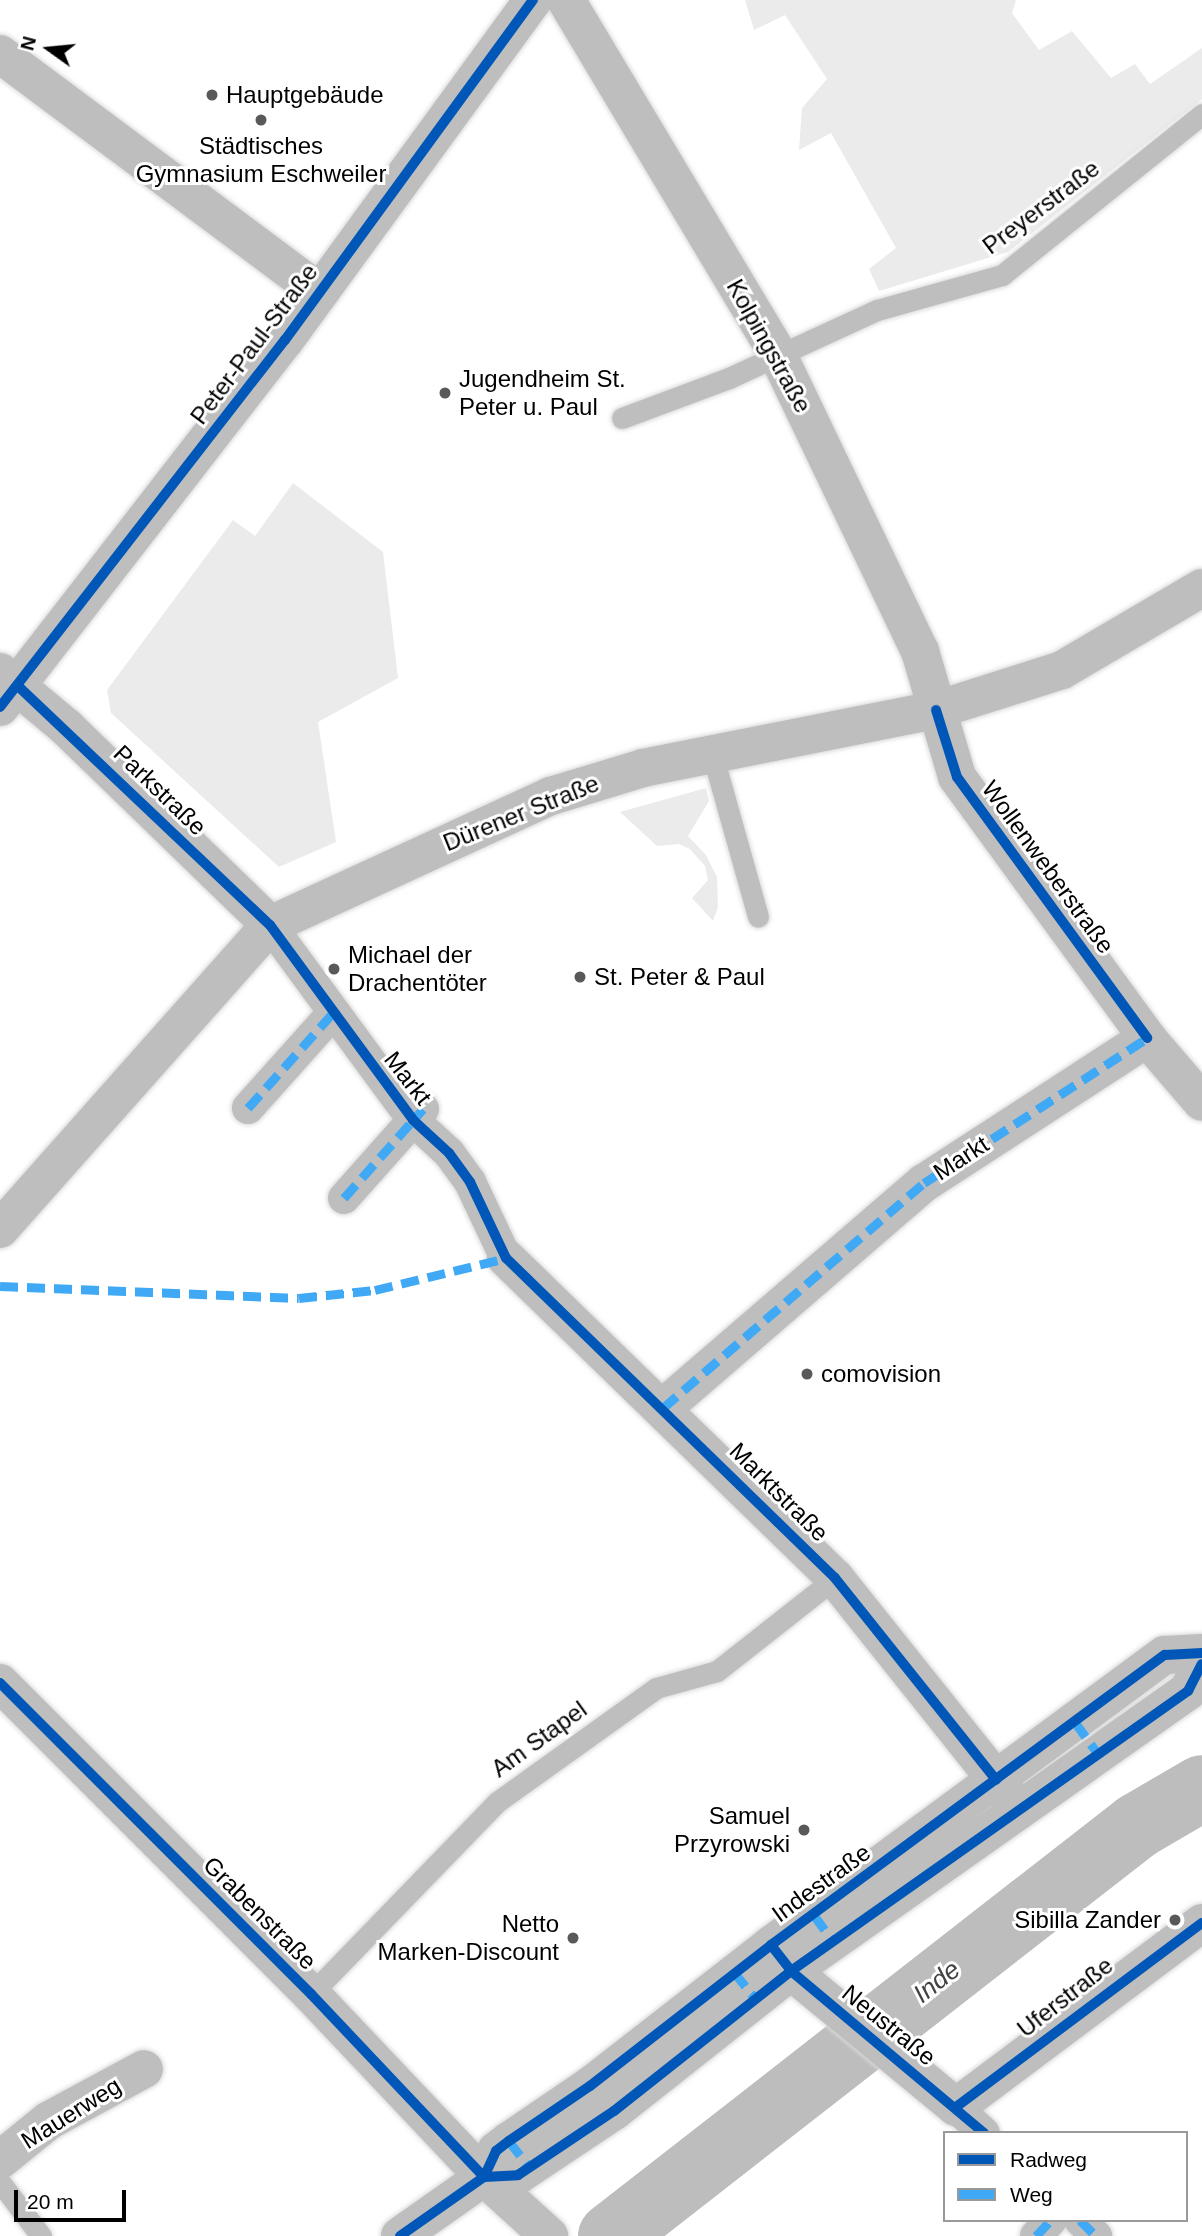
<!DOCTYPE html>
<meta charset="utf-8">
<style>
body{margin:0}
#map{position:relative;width:1202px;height:2236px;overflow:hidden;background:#fff;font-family:Helvetica,sans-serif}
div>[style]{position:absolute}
.green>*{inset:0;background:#ebebeb}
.river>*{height:66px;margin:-33px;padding:0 33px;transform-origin:33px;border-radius:33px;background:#bdbdbd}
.roads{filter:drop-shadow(0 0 2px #dbdbdb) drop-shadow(0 0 2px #dbdbdb)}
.service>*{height:21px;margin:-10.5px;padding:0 10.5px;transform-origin:10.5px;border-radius:10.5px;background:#bebebe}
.pedestrian>*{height:32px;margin:-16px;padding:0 16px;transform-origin:16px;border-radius:16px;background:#bebebe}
.minor>*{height:38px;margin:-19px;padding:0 19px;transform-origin:19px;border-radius:19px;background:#bebebe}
.primary>*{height:38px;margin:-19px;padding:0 19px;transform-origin:19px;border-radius:19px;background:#bebebe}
.quiet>*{height:9px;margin-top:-4.5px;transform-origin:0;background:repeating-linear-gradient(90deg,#3fa9f5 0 18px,transparent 0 27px)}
.cycleway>*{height:10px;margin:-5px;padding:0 5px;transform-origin:5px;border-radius:5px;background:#0057b8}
.dots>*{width:19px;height:19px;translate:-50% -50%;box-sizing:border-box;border:4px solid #fff;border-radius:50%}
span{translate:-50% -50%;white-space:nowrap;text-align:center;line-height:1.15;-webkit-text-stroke:6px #fff;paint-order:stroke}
.poi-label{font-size:24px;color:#000}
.left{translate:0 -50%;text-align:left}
.right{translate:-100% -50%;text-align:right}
.street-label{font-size:24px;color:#000}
.water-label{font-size:26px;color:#424242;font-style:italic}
.legend{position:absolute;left:943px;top:2131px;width:245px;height:91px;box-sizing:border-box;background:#fff;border:2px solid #999;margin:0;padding:9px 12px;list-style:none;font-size:21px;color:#000}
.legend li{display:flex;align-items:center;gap:14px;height:35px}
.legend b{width:35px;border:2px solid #999}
.north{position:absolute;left:14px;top:14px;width:70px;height:70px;-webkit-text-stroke:5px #fff;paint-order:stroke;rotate:285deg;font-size:19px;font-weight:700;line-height:28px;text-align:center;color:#000}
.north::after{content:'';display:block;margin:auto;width:24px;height:32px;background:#000;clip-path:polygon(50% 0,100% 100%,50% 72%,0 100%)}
.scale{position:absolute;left:14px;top:2190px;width:112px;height:32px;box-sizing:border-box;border:4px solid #000;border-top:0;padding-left:9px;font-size:21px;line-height:24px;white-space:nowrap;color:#000;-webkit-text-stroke:5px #fff;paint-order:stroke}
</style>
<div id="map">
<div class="green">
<i style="clip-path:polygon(745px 0,1016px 0,1012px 13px,1039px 50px,1072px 31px,1111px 78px,1135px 64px,1150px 84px,1202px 48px,1202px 99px,1008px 252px,879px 291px,869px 269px,896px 248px,831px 133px,799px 150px,802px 108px,827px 79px,785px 15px,754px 30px)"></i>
<i style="clip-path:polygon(293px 483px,383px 552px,398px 678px,318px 722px,336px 842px,279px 867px,111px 713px,107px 690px,233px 520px,255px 536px)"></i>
<i style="clip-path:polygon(706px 788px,709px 801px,688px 836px,706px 855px,717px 877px,718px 907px,713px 921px,692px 898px,708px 880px,705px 866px,690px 849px,679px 844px,657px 846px,620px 812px)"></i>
</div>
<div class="river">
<i style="left:611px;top:2236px;width:667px;rotate:-37.94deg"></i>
<i style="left:1137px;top:1826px;width:75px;rotate:-30.3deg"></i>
</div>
<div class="roads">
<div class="service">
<i style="left:622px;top:418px;width:114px;rotate:-20.5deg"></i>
<i style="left:729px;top:378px;width:163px;rotate:-24.7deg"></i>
<i style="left:877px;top:310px;width:130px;rotate:-15.6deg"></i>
<i style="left:1002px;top:275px;width:257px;rotate:-38.8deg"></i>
<i style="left:712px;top:753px;width:170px;rotate:74.3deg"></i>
<i style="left:311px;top:1994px;width:267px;rotate:-45.9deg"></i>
<i style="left:497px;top:1802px;width:196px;rotate:-35.6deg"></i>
<i style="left:656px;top:1688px;width:63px;rotate:-15.6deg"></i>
<i style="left:717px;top:1671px;width:150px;rotate:-38.2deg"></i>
<i style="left:0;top:2182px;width:68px;rotate:52.8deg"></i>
</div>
<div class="pedestrian">
<i style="left:270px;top:925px;width:242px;rotate:53.7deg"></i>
<i style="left:413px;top:1120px;width:49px;rotate:42.5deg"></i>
<i style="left:449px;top:1153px;width:36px;rotate:54deg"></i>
<i style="left:470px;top:1182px;width:84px;rotate:64.7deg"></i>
<i style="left:248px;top:1108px;width:127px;rotate:-48.2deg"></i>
<i style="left:344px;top:1198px;width:119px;rotate:-48.4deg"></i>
<i style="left:956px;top:2107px;width:38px;rotate:43deg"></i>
<i style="left:1080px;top:2220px;width:23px;rotate:45deg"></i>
<i style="left:1036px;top:2236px;width:22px;rotate:-47deg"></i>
</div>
<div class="minor">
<i style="left:566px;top:0;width:411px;rotate:59.1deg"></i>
<i style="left:777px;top:353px;width:331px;rotate:64.4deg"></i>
<i style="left:920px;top:651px;width:131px;rotate:73.6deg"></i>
<i style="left:957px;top:777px;width:323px;rotate:53.9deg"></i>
<i style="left:1147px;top:1038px;width:84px;rotate:49.3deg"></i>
<i style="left:0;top:54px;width:398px;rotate:36.7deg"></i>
<i style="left:0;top:672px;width:86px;rotate:39.8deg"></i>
<i style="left:66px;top:727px;width:284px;rotate:44.1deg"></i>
<i style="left:0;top:707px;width:465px;rotate:-52.2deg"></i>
<i style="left:285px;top:340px;width:421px;rotate:-53.9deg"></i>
<i style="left:0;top:1229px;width:407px;rotate:-48.4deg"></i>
<i style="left:270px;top:925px;width:309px;rotate:-24.7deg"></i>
<i style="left:551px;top:796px;width:96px;rotate:-16.9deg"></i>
<i style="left:643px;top:768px;width:299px;rotate:-11.2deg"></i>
<i style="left:936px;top:710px;width:132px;rotate:-17.6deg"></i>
<i style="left:1062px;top:670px;width:162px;rotate:-30.4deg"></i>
<i style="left:506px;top:1258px;width:459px;rotate:44.2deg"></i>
<i style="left:835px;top:1578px;width:292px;rotate:51.4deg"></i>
<i style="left:663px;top:1408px;width:345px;rotate:-40.8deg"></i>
<i style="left:924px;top:1183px;width:266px;rotate:-33deg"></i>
<i style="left:0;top:1683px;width:440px;rotate:45deg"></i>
<i style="left:311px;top:1994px;width:252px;rotate:46.6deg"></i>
<i style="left:484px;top:2177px;width:88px;rotate:42.2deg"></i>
<i style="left:771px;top:1945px;width:33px;rotate:52deg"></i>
<i style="left:791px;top:1971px;width:214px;rotate:39.5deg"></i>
<i style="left:956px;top:2107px;width:307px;rotate:-36.8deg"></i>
<i style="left:0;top:2160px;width:62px;rotate:-39.1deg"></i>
<i style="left:48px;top:2121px;width:109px;rotate:-28.4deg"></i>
</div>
<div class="primary">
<i style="left:484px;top:2177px;width:34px;rotate:-3deg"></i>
<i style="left:518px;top:2175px;width:115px;rotate:-33.7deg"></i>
<i style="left:614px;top:2111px;width:226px;rotate:-38.3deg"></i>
<i style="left:791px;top:1971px;width:486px;rotate:-35.2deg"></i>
<i style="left:1188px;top:1691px;width:30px;rotate:-63deg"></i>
<i style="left:400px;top:2236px;width:103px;rotate:-35.1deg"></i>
<i style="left:484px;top:2177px;width:29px;rotate:-65deg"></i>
<i style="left:496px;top:2151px;width:16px;rotate:-38deg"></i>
<i style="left:509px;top:2141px;width:98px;rotate:-34.2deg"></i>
<i style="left:590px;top:2086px;width:229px;rotate:-37.9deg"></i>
<i style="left:771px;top:1945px;width:489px;rotate:-36.4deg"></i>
<i style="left:1165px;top:1655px;width:37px;rotate:-3deg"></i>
</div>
</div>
<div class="quiet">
<i style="left:248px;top:1108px;width:127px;rotate:-48.2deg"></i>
<i style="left:344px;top:1198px;width:119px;rotate:-48.4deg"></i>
<i style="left:0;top:1286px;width:299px;rotate:2.3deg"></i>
<i style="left:299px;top:1298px;width:76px;rotate:-6deg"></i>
<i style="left:375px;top:1290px;width:135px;rotate:-13.7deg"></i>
<i style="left:663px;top:1408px;width:345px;rotate:-40.8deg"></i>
<i style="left:924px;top:1183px;width:266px;rotate:-33deg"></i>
<i style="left:1075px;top:1722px;width:39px;rotate:54deg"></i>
<i style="left:814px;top:1915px;width:32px;rotate:54deg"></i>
<i style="left:734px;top:1972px;width:35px;rotate:51deg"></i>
<i style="left:509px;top:2141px;width:34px;rotate:52deg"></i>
<i style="left:1080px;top:2220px;width:23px;rotate:45deg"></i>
<i style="left:1036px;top:2236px;width:22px;rotate:-47deg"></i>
</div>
<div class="cycleway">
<i style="left:19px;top:687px;width:346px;rotate:43.5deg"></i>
<i style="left:270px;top:925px;width:242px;rotate:53.7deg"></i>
<i style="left:413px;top:1120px;width:49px;rotate:42.5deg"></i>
<i style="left:449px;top:1153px;width:36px;rotate:54deg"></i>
<i style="left:470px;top:1182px;width:84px;rotate:64.7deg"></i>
<i style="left:506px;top:1258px;width:459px;rotate:44.2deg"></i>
<i style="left:835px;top:1578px;width:258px;rotate:51.4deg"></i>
<i style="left:0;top:707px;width:465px;rotate:-52.2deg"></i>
<i style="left:285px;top:340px;width:421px;rotate:-53.9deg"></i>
<i style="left:936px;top:710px;width:70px;rotate:72.6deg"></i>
<i style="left:957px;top:777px;width:323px;rotate:53.9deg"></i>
<i style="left:0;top:1683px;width:440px;rotate:45deg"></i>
<i style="left:311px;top:1994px;width:252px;rotate:46.6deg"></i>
<i style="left:771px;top:1945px;width:33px;rotate:52deg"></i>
<i style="left:791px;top:1971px;width:252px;rotate:40deg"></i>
<i style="left:956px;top:2107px;width:307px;rotate:-36.8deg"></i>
<i style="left:484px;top:2177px;width:34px;rotate:-3deg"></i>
<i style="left:518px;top:2175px;width:115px;rotate:-33.7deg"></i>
<i style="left:614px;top:2111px;width:226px;rotate:-38.3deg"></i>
<i style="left:791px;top:1971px;width:486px;rotate:-35.2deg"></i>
<i style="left:1188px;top:1691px;width:30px;rotate:-63deg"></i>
<i style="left:400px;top:2236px;width:103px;rotate:-35.1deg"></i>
<i style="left:484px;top:2177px;width:29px;rotate:-65deg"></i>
<i style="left:496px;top:2151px;width:16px;rotate:-38deg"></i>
<i style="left:509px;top:2141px;width:98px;rotate:-34.2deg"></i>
<i style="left:590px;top:2086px;width:229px;rotate:-37.9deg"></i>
<i style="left:771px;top:1945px;width:489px;rotate:-36.4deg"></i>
<i style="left:1165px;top:1655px;width:37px;rotate:-3deg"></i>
</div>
<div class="dots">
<i style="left:212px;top:95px;background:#595959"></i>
<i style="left:261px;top:120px;background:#595959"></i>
<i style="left:445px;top:393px;background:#595959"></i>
<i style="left:334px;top:969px;background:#595959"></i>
<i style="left:580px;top:977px;background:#595959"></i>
<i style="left:807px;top:1374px;background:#595959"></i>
<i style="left:804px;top:1830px;background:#595959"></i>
<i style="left:1175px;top:1920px;background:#595959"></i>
<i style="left:573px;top:1938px;background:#595959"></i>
</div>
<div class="poi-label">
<span class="left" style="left:226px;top:95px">Hauptgebäude</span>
<span style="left:261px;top:160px">Städtisches<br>Gymnasium Eschweiler</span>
<span class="left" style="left:459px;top:393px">Jugendheim St.<br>Peter u. Paul</span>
<span class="left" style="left:348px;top:969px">Michael der<br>Drachentöter</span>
<span class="left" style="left:594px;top:977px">St. Peter &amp; Paul</span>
<span class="left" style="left:821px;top:1374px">comovision</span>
<span class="right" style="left:790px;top:1830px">Samuel<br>Przyrowski</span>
<span class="right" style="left:1161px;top:1920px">Sibilla Zander</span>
<span class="right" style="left:559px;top:1938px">Netto<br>Marken-Discount</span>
</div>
<div class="street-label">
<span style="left:1041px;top:207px;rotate:-37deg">Preyerstraße</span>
<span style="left:254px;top:344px;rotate:-53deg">Peter-Paul-Straße</span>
<span style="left:769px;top:346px;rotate:61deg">Kolpingstraße</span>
<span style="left:160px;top:790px;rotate:44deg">Parkstraße</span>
<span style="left:521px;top:813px;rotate:-22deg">Dürener Straße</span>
<span style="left:1048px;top:867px;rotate:54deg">Wollenweberstraße</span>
<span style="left:408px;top:1078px;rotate:52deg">Markt</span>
<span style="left:961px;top:1158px;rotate:-33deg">Markt</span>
<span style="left:779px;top:1492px;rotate:45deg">Marktstraße</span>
<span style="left:539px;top:1739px;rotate:-36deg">Am Stapel</span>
<span style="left:821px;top:1883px;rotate:-36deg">Indestraße</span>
<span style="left:260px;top:1913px;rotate:45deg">Grabenstraße</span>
<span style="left:1065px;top:1997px;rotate:-38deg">Uferstraße</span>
<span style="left:889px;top:2025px;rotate:39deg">Neustraße</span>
<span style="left:71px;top:2113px;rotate:-32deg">Mauerweg</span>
</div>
<div class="water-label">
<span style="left:937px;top:1982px;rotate:-38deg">Inde</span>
</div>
<ul class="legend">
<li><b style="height:9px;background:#0057b8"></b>Radweg</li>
<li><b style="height:9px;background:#3fa9f5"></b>Weg</li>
</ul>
<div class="north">N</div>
<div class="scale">20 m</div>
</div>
